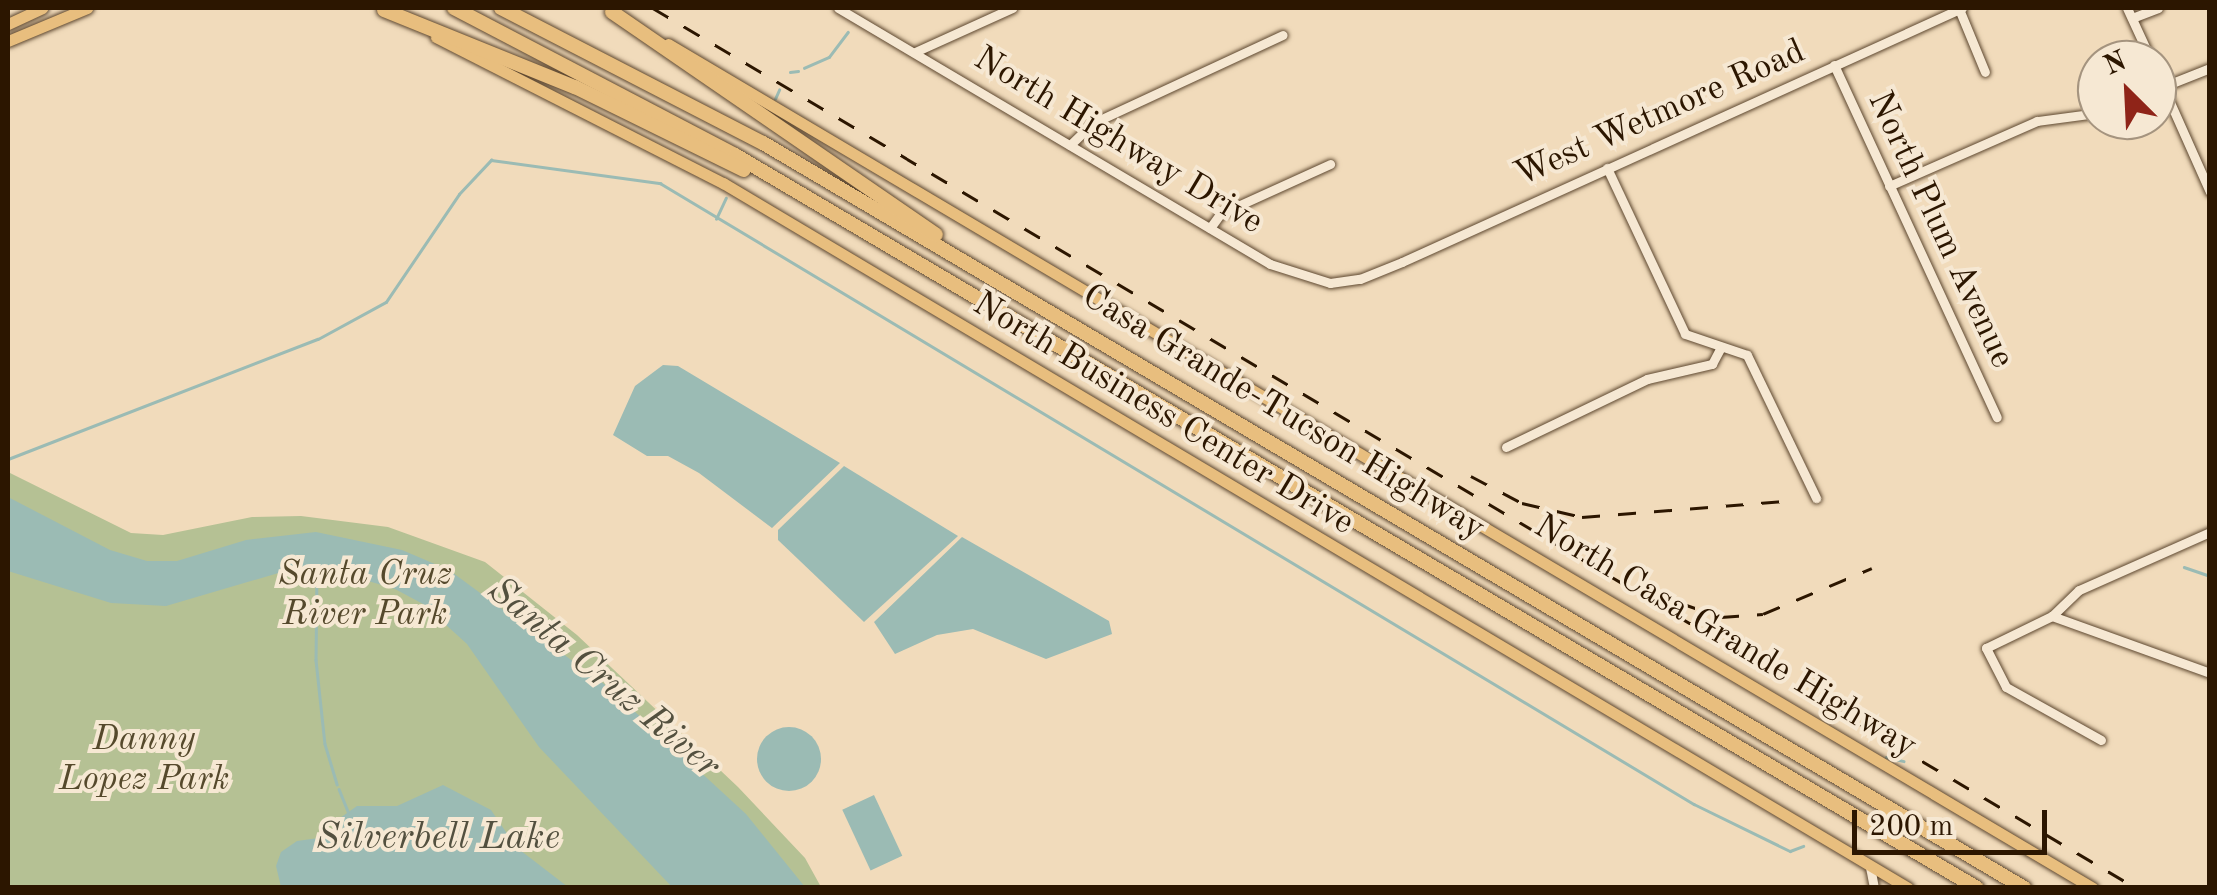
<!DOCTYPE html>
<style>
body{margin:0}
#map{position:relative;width:2217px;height:895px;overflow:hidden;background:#f1dbbb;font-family:"Old Standard TT",serif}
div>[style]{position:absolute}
.green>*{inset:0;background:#b5c194}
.water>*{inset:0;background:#9bbbb4;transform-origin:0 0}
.round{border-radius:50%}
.stream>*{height:2.5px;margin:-1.25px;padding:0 1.25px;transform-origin:1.25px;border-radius:1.25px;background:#9bbbb4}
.roads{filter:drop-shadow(0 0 2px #5d472f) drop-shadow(0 0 2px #5d472f)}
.minor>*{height:9px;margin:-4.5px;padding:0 4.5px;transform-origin:4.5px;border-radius:4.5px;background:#f6e8d3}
.major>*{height:11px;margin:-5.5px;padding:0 5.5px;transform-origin:5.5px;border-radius:5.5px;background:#e8be7e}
.highway>*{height:14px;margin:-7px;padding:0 7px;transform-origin:7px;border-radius:7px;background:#e8be7e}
.rail>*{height:2.5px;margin-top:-1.25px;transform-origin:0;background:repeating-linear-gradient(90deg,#2c1600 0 18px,transparent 0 36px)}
span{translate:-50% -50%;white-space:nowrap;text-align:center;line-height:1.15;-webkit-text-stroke:8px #f6e8d3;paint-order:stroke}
.street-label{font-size:35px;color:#2c1600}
.park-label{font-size:35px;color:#55492c;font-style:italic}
.water-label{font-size:38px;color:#53503f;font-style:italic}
.frame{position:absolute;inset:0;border:10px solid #2c1600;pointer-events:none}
.north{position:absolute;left:2077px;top:40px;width:100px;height:100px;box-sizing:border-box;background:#f6e8d3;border:2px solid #a5947f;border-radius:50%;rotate:336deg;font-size:28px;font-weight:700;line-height:40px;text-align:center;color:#2c1600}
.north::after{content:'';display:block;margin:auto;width:35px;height:45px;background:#8f2418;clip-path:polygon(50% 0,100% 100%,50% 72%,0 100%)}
.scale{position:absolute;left:1852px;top:810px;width:195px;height:45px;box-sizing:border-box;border:5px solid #2c1600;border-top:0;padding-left:12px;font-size:30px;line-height:35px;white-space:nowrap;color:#2c1600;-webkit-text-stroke:8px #f6e8d3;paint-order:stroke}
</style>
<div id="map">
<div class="green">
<i style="clip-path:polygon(8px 472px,131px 533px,163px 535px,252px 517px,301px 516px,388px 527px,485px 562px,577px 635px,738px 787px,805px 858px,821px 887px,8px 887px)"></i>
</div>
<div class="water">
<i style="clip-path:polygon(663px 365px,678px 366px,840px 463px,772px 528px,699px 473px,668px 456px,647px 456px,613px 435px,635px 386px)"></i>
<i style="clip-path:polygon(844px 466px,958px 536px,864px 622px,778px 540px,778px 530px)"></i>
<i style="clip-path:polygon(8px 497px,110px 550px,147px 561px,177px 561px,246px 540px,316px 532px,402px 550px,449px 570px,608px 687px,746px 814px,805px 887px,672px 887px,539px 747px,467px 644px,423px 604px,395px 589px,345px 574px,292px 569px,166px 606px,111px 603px,8px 571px)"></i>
<i style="clip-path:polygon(962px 537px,1109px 621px,1112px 634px,1046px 659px,973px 629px,937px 635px,895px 654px,874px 622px)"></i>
<i class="round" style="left:757px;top:727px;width:64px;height:64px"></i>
<i style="clip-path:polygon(443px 785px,491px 810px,516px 847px,568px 887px,281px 887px,276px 866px,281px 852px,297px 841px,333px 836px,340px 818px,357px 806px,397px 806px)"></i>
<i style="left:874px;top:795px;width:67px;height:35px;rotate:65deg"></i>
</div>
<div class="stream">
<i style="left:804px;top:68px;width:27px;rotate:-24deg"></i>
<i style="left:829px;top:57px;width:31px;rotate:-53deg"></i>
<i style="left:790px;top:72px;width:8px;rotate:-7deg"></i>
<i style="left:775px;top:99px;width:10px;rotate:-66deg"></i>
<i style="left:716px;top:219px;width:23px;rotate:-65deg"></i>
<i style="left:8px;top:459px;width:332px;rotate:-21.2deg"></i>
<i style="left:318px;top:339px;width:77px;rotate:-28.6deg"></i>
<i style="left:386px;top:302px;width:130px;rotate:-55.9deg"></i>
<i style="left:459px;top:194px;width:47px;rotate:-46.7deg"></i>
<i style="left:491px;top:160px;width:171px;rotate:7.8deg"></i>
<i style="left:660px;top:183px;width:1206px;rotate:30.99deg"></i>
<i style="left:1694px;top:804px;width:107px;rotate:26.1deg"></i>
<i style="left:1790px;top:851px;width:14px;rotate:-21deg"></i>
<i style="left:2184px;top:567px;width:28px;rotate:19deg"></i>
<i style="left:317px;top:568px;width:92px;rotate:90.6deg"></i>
<i style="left:316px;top:660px;width:84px;rotate:83.9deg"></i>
<i style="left:325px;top:744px;width:42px;rotate:73.3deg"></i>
<i style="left:1886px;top:757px;width:18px;rotate:13deg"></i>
<i style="left:339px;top:789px;width:24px;rotate:68deg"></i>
</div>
<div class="roads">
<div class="minor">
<i style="left:838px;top:8px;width:502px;rotate:30.65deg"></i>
<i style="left:1270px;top:264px;width:63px;rotate:17.6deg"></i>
<i style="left:1330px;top:283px;width:30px;rotate:-8deg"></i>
<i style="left:1360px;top:279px;width:45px;rotate:-22deg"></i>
<i style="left:1402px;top:262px;width:615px;rotate:-24.4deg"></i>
<i style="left:2127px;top:8px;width:57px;rotate:65.2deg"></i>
<i style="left:1959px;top:9px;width:68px;rotate:67.6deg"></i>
<i style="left:2132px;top:18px;width:28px;rotate:-21deg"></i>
<i style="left:915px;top:52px;width:107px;rotate:-24.4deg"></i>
<i style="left:1834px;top:65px;width:388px;rotate:65.2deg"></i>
<i style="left:2157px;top:73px;width:130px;rotate:66deg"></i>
<i style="left:2157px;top:89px;width:57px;rotate:-21.6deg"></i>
<i style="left:1070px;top:145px;width:32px;rotate:-44deg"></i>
<i style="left:1093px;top:123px;width:209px;rotate:-24.9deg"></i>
<i style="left:1607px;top:168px;width:183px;rotate:64.8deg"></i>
<i style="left:1685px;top:334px;width:65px;rotate:18.7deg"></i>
<i style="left:1747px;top:355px;width:159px;rotate:64.2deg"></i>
<i style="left:1889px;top:186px;width:162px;rotate:-23.7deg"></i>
<i style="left:2037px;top:121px;width:61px;rotate:-7.6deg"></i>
<i style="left:1210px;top:228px;width:17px;rotate:-54deg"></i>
<i style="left:1220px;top:214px;width:121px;rotate:-24.4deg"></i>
<i style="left:1506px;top:447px;width:157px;rotate:-25.7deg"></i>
<i style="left:1647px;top:379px;width:67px;rotate:-13deg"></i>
<i style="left:1712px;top:364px;width:19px;rotate:-62deg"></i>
<i style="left:2052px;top:616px;width:168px;rotate:19.8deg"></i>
<i style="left:2101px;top:740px;width:109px;rotate:-150.8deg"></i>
<i style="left:2006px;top:687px;width:44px;rotate:-117.1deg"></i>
<i style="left:1986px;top:648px;width:73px;rotate:-25.9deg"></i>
<i style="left:2052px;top:616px;width:37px;rotate:-44deg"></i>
<i style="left:2079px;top:590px;width:143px;rotate:-23.9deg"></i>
<i style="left:1870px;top:867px;width:21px;rotate:79deg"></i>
</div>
<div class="major">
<i style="left:8px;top:24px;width:38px;rotate:-25deg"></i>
<i style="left:436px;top:37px;width:322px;rotate:27deg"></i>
<i style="left:723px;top:183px;width:1379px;rotate:30.75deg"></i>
<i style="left:8px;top:41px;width:86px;rotate:-22.7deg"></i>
<i style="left:668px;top:44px;width:1656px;rotate:30.64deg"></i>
</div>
<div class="highway">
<i style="left:454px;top:8px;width:317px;rotate:27.6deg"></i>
<i style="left:735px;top:155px;width:1442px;rotate:30.55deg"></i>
<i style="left:501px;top:8px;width:295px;rotate:27.3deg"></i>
<i style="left:763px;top:143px;width:1465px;rotate:30.57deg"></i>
<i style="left:384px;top:10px;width:206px;rotate:22deg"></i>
<i style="left:575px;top:87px;width:188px;rotate:26.2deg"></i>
<i style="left:612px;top:12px;width:393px;rotate:34.5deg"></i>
</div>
</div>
<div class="rail">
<i style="left:653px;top:8px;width:1724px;rotate:30.68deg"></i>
<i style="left:1471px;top:476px;width:58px;rotate:27.9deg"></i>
<i style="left:1522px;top:503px;width:62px;rotate:13.1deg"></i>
<i style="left:1582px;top:517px;width:206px;rotate:-4.5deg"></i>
<i style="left:1678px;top:602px;width:46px;rotate:19.2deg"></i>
<i style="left:1721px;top:617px;width:42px;rotate:-4.1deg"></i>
<i style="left:1763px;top:614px;width:118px;rotate:-22.9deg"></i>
</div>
<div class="street-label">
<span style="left:1660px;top:114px;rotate:-24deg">West Wetmore Road</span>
<span style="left:1118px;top:141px;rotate:31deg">North Highway Drive</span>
<span style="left:1940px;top:230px;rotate:65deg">North Plum Avenue</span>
<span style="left:1283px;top:413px;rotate:31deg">Casa Grande-Tucson Highway</span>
<span style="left:1163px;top:414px;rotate:31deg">North Business Center Drive</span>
<span style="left:1725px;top:637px;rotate:31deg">North Casa Grande Highway</span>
</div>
<div class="park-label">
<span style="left:365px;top:595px">Santa Cruz<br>River Park</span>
<span style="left:144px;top:760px">Danny<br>Lopez Park</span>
</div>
<div class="water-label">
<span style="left:603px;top:679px;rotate:40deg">Santa Cruz River</span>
<span style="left:438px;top:839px">Silverbell Lake</span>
</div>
<div class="frame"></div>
<div class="north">N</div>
<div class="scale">200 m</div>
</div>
